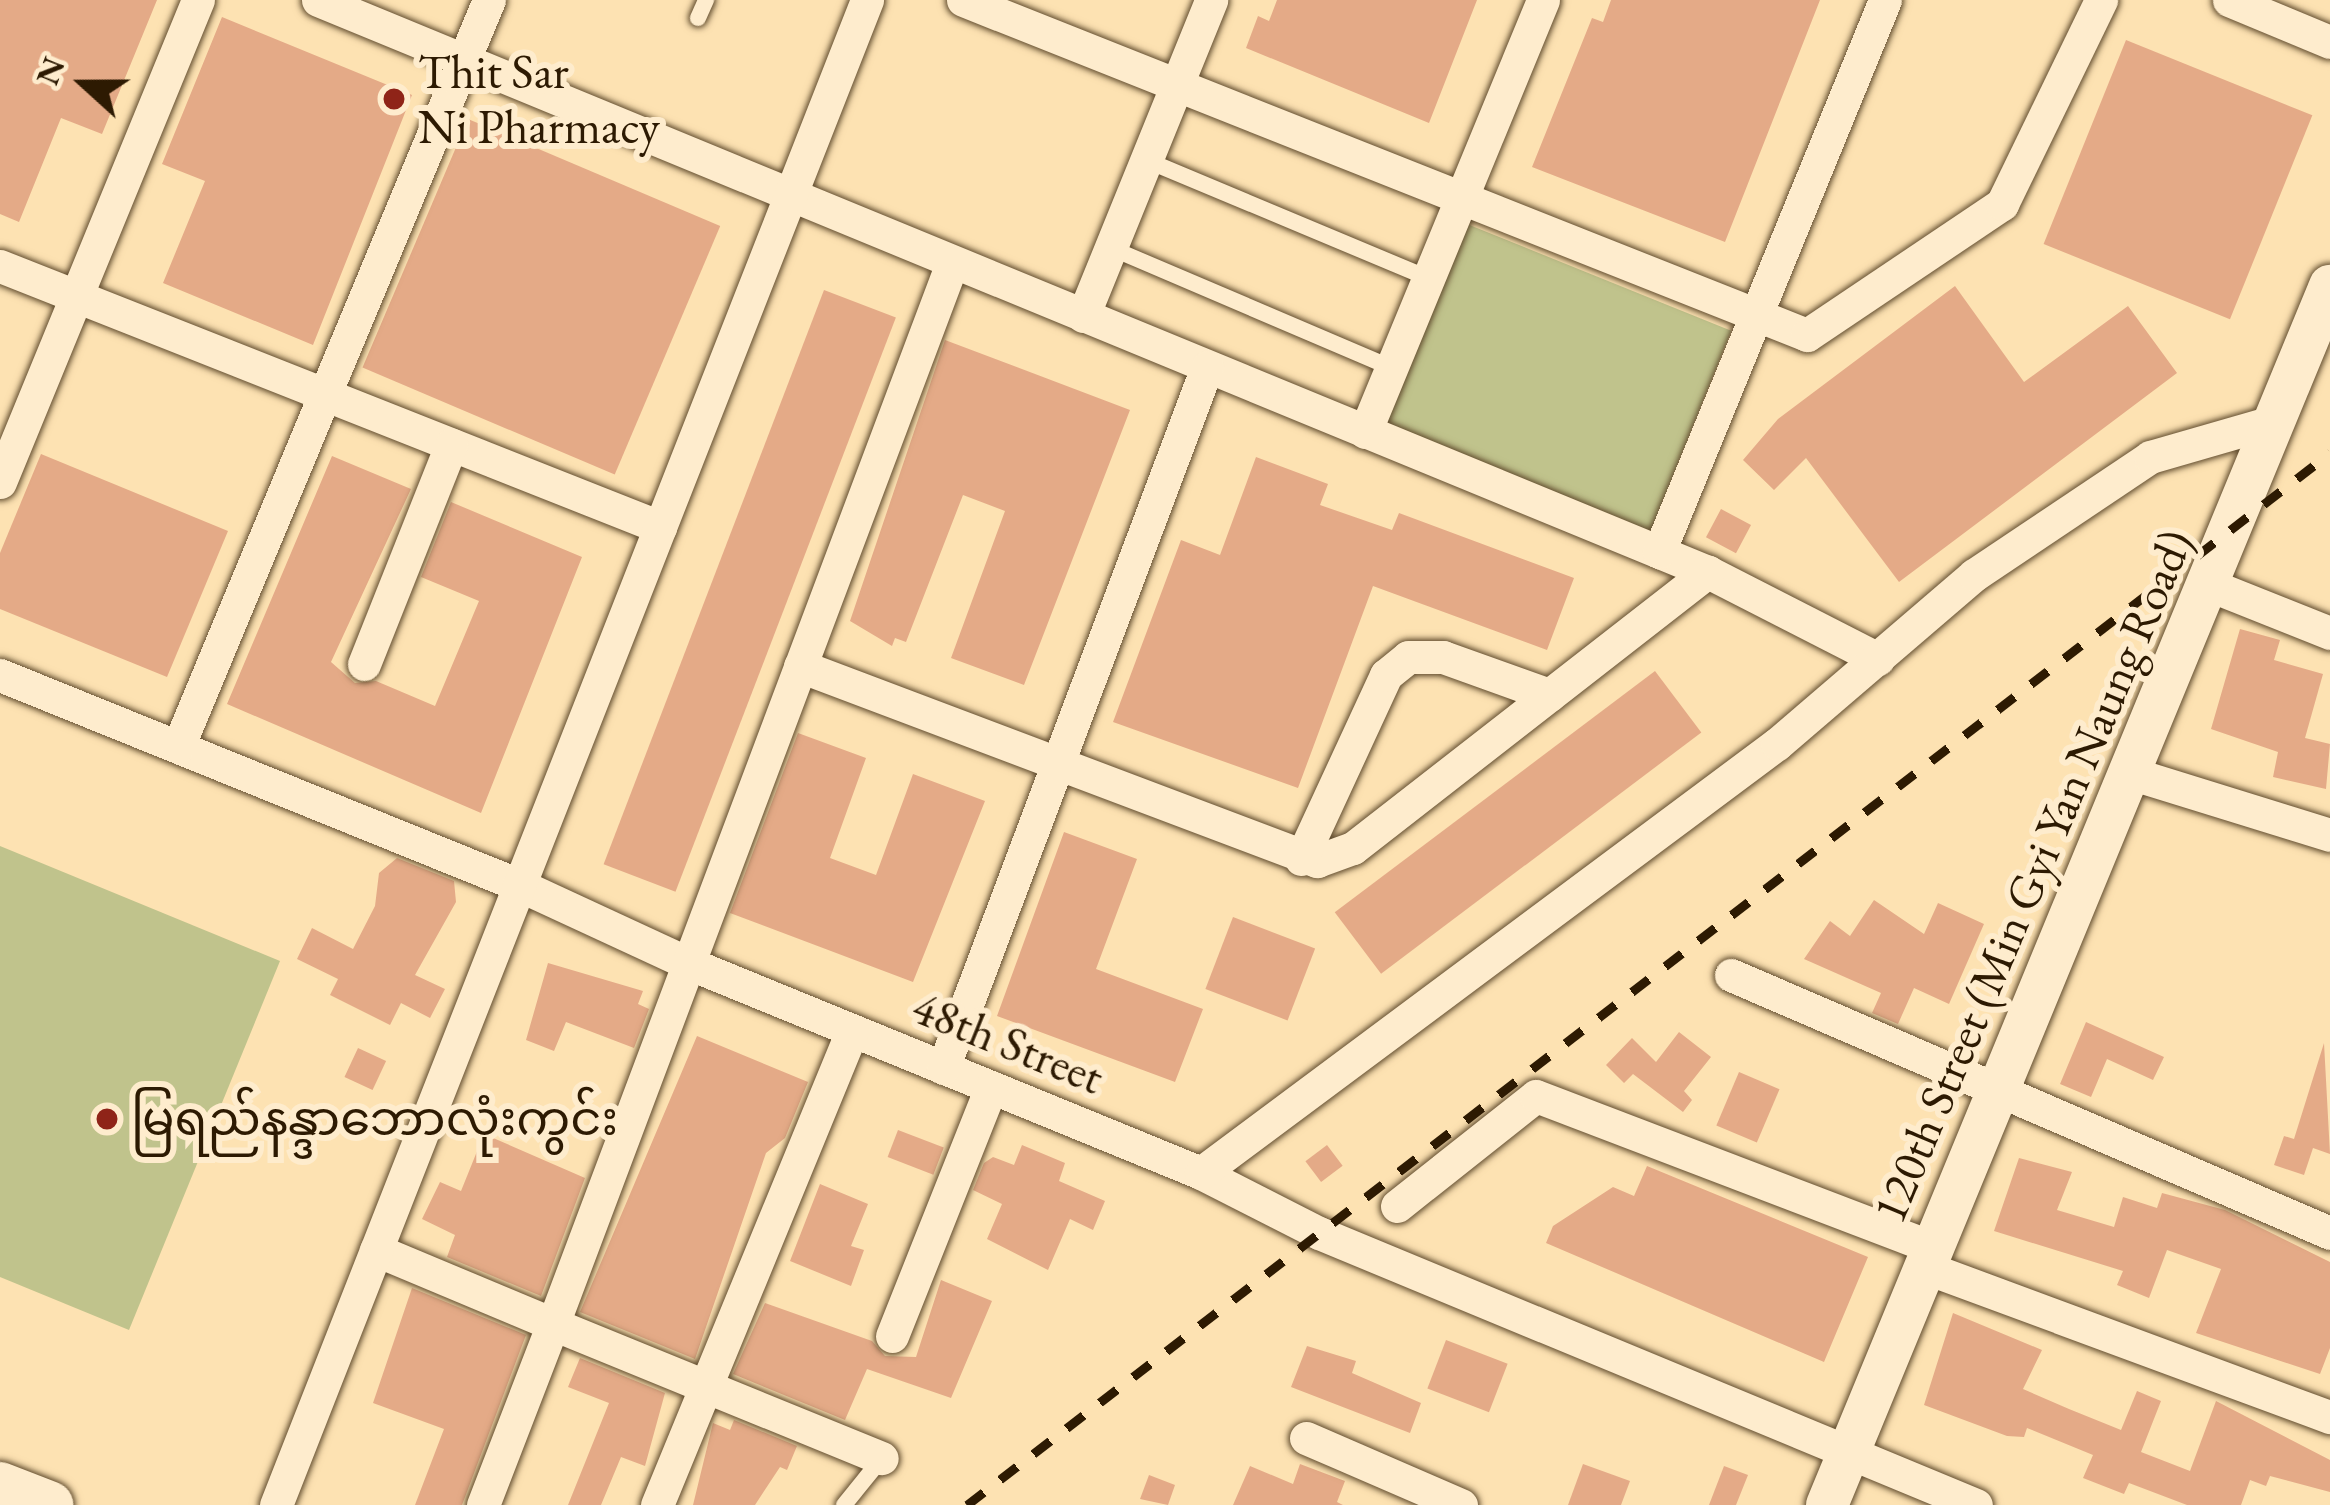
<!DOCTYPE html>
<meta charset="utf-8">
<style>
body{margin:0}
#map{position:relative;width:2330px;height:1505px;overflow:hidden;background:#fde2b2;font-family:"EB Garamond","Noto Sans Myanmar",serif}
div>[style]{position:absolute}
.green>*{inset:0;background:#c0c38c;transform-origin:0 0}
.building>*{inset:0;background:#e4aa87;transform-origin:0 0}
.roads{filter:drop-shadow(0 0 3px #614c2e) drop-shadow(0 0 3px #614c2e)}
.service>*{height:16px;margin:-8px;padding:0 8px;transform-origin:8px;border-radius:8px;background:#feeccd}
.minor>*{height:33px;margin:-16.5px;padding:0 16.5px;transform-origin:16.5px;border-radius:16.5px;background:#feeccd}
.tertiary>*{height:42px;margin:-21px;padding:0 21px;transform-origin:21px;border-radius:21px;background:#feeccd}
.secondary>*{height:48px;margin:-24px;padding:0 24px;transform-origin:24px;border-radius:24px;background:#feeccd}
.rail>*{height:9px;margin-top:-4.5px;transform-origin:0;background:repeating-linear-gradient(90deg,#2d1a02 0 21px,transparent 0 42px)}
.dots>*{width:33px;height:33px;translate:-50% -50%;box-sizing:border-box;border:6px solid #feeccd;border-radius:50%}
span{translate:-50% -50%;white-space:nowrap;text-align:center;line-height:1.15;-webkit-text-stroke:12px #feeccd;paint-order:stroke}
.poi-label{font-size:48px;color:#2d1a02}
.left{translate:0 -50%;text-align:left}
.street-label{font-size:48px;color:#2d1a02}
.north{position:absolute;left:24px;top:24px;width:120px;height:120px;-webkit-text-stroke:9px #feeccd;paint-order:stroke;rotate:291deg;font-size:33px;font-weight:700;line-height:48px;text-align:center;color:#2d1a02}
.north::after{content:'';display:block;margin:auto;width:42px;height:54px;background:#2d1a02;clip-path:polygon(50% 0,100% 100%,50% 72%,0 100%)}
</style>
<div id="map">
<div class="green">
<i style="left:1467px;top:224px;width:285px;height:220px;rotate:22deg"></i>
<i style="clip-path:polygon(0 846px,280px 961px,129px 1330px,0 1277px)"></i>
</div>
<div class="building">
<i style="clip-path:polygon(0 0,157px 0,102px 134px,61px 118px,19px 222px,0 214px)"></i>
<i style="clip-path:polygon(1277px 0,1477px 0,1429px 123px,1246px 48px,1258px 16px,1269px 21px)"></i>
<i style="clip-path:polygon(1611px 0,1820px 0,1725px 242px,1532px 167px,1592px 18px,1603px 22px)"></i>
<i style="clip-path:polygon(222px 17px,412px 95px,313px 345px,163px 283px,205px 181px,162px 164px)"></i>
<i style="left:2126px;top:40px;width:201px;height:220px;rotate:22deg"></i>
<i style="left:468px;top:119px;width:274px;height:270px;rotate:23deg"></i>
<i style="clip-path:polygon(1955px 286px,2024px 382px,2128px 306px,2177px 373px,1899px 582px,1806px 458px,1774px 490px,1743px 460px,1778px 419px)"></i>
<i style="left:824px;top:290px;width:77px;height:615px;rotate:21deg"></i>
<i style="clip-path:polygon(945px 340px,1130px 410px,1024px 685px,951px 658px,1005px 511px,963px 495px,906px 642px,895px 638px,892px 646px,850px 621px)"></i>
<i style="clip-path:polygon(41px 454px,228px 531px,167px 677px,0 609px,0 553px)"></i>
<i style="clip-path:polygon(332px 456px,411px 489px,331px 662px,355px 683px,376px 681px,435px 706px,479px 601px,421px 577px,451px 502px,582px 557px,481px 813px,227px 704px)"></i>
<i style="clip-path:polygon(1256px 457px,1328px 484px,1320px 505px,1392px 530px,1399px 513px,1574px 578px,1547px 650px,1373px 586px,1298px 788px,1113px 722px,1181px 540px,1220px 555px)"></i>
<i style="left:1721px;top:509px;width:34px;height:32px;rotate:28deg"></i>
<i style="clip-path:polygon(2240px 629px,2280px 640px,2274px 660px,2323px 674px,2305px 738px,2330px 744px,2326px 789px,2273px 777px,2278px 752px,2211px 729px)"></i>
<i style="left:1655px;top:671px;width:77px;height:401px;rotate:53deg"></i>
<i style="clip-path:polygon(798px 733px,866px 758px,830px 858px,876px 875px,913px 774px,985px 801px,913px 982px,730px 913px)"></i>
<i style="clip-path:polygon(1064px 832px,1137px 859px,1096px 969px,1203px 1009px,1175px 1082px,997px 1016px)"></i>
<i style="clip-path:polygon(397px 858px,454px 881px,456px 902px,415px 975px,445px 989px,430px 1018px,401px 1003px,390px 1025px,330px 995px,338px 979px,297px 959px,312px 928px,353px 949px,375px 906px,379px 873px)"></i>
<i style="clip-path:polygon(1874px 900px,1924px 934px,1938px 903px,1984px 924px,1949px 1004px,1914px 988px,1898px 1024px,1872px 1013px,1881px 993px,1804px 959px,1830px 921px,1850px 936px)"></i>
<i style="left:1233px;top:917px;width:88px;height:77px;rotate:21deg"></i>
<i style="clip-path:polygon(548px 963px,643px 991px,638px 1004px,649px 1009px,634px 1048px,566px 1022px,554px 1051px,526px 1040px)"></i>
<i style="clip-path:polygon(2086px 1022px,2164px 1057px,2153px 1080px,2107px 1059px,2091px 1097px,2060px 1084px)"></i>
<i style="clip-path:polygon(1679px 1032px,1711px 1057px,1684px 1091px,1692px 1100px,1683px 1112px,1633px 1074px,1624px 1083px,1606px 1065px,1632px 1038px,1656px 1062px)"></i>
<i style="clip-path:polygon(697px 1036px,808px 1082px,785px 1138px,766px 1153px,695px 1359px,580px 1312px)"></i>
<i style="clip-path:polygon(2324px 1043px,2330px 1154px,2313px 1148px,2304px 1175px,2274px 1165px,2284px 1136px,2294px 1139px)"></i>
<i style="left:358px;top:1048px;width:31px;height:32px;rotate:25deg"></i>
<i style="left:1739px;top:1072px;width:44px;height:58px;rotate:23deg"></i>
<i style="left:898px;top:1130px;width:49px;height:29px;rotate:21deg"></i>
<i style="clip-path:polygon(484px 1134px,585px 1178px,541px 1296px,447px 1257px,455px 1235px,422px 1219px,440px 1182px,461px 1191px)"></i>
<i style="clip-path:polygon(1022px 1145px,1065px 1163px,1059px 1181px,1105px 1201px,1093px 1230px,1070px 1219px,1048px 1270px,987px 1239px,1002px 1204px,973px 1190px,984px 1163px,993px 1157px,1014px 1165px)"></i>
<i style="left:1327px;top:1145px;width:26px;height:27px;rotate:53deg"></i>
<i style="clip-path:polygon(2019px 1158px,2072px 1172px,2057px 1210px,2114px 1227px,2123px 1197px,2157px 1208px,2162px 1193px,2225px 1210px,2330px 1262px,2330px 1348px,2320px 1374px,2196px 1333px,2221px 1269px,2167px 1250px,2149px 1298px,2117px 1285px,2123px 1271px,1994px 1231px)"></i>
<i style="clip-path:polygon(1647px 1166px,1868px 1257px,1824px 1362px,1546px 1243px,1553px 1226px,1613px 1187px,1634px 1196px)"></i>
<i style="clip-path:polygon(820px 1184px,868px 1204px,851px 1246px,864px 1250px,851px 1286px,790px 1261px)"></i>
<i style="clip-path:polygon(941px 1280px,992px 1301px,951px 1398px,867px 1369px,845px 1420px,733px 1374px,765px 1303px,872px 1341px,885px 1356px,916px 1357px)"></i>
<i style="clip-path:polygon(412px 1288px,526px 1335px,462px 1505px,415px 1505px,444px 1429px,373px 1403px)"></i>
<i style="clip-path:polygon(1953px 1313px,2042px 1350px,2023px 1389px,2069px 1409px,2121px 1430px,2137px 1391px,2161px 1401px,2141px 1452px,2190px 1471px,2216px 1401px,2330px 1460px,2330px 1492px,2270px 1476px,2266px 1486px,2250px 1480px,2241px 1505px,2187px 1505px,2129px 1483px,2124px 1494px,2083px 1478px,2093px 1455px,2027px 1428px,2024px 1437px,2007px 1436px,1924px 1405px)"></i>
<i style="left:1446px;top:1340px;width:66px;height:52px;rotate:21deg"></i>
<i style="clip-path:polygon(1307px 1346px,1356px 1361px,1352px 1373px,1421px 1403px,1410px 1433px,1291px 1387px)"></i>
<i style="clip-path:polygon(580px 1358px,665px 1393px,645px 1466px,621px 1457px,601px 1505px,568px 1505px,609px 1403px,568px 1387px)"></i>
<i style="clip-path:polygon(734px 1420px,797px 1446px,787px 1470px,780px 1467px,755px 1505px,693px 1505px,713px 1423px,730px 1430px)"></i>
<i style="clip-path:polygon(1300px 1464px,1345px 1481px,1337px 1502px,1343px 1505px,1233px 1505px,1250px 1466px,1293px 1484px)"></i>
<i style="clip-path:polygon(1583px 1464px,1630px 1481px,1621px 1505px,1568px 1505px)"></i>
<i style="clip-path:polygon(1724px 1466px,1748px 1475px,1736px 1505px,1709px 1505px)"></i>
<i style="clip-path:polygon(1149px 1475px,1175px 1485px,1168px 1505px,1140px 1499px)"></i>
</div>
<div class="roads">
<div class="service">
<i style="left:698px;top:18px;width:20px;rotate:-66deg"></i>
<i style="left:1146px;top:160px;width:306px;rotate:22.7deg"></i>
<i style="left:1111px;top:248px;width:306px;rotate:23.1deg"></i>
<i style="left:844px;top:1505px;width:60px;rotate:-51deg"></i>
</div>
<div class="minor">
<i style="left:318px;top:0;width:1503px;rotate:22.37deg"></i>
<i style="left:1708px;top:572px;width:191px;rotate:27.1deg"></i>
<i style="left:963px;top:0;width:908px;rotate:21.65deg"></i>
<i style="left:1807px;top:335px;width:235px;rotate:-33.9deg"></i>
<i style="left:2002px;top:204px;width:227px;rotate:-64.1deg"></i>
<i style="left:2229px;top:0;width:109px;rotate:22.6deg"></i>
<i style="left:0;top:266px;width:710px;rotate:21.58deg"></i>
<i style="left:1083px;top:316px;width:341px;rotate:-67.9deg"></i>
<i style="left:1365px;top:432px;width:467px;rotate:-67.6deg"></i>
<i style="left:0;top:482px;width:521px;rotate:-67.67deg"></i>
<i style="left:1659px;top:552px;width:596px;rotate:-67.73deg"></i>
<i style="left:2212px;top:586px;width:127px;rotate:21.7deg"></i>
<i style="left:364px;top:664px;width:236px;rotate:-68.3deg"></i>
<i style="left:800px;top:666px;width:553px;rotate:20.67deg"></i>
<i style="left:1317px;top:861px;width:38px;rotate:-20deg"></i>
<i style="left:1353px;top:848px;width:450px;rotate:-37.9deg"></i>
<i style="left:0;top:675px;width:560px;rotate:22.03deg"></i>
<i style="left:519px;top:885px;width:186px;rotate:24.8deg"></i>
<i style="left:688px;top:963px;width:554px;rotate:22.26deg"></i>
<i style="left:1201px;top:1173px;width:132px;rotate:27deg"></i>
<i style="left:1319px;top:1233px;width:711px;rotate:22.49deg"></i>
<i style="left:178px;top:747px;width:809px;rotate:-67.4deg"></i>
<i style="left:2130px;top:773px;width:209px;rotate:17.2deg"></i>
<i style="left:1301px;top:859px;width:203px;rotate:-65.2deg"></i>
<i style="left:1386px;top:675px;width:28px;rotate:-39deg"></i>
<i style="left:1408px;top:657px;width:35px"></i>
<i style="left:1443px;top:657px;width:113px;rotate:19.7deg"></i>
<i style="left:1731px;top:975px;width:652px;rotate:23.3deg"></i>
<i style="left:943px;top:1068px;width:749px;rotate:-69.36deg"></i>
<i style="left:1201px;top:1173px;width:718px;rotate:-36.68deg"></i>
<i style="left:1777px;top:744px;width:260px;rotate:-40.6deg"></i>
<i style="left:1974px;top:575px;width:212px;rotate:-33.8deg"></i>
<i style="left:2150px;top:457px;width:126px;rotate:-16.1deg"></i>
<i style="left:1397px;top:1206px;width:177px;rotate:-38.4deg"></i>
<i style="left:1536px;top:1096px;width:424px;rotate:20.9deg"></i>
<i style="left:376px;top:1250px;width:192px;rotate:22.7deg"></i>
<i style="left:553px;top:1324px;width:1134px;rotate:-69.39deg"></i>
<i style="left:1924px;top:1267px;width:433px;rotate:20.3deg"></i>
<i style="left:892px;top:1336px;width:268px;rotate:-68.3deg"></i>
<i style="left:1306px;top:1438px;width:169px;rotate:23.4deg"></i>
<i style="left:276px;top:1505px;width:1617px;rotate:-68.56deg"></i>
<i style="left:483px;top:1505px;width:194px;rotate:-68.9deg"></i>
<i style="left:553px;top:1324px;width:355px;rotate:22.2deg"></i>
<i style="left:657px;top:1505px;width:513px;rotate:-67.64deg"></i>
</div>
<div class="tertiary">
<i style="left:1827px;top:1505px;width:1319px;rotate:-67.58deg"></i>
</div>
<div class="secondary">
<i style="left:0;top:1486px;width:53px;rotate:21.2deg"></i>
</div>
</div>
<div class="rail">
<i style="left:967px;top:1505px;width:1722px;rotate:-37.66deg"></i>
</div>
<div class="dots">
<i style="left:394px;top:99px;background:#8f2418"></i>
<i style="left:107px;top:1119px;background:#8f2418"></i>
</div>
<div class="poi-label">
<span class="left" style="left:418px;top:99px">Thit Sar<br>Ni Pharmacy</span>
<span class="left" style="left:131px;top:1119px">မြရည်နန္ဒာဘောလုံးကွင်း</span>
</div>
<div class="street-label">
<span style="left:2032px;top:876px;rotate:-67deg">120th Street (Min Gyi Yan Naung Road)</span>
<span style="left:1008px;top:1042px;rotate:22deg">48th Street</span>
</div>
<div class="north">N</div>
</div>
